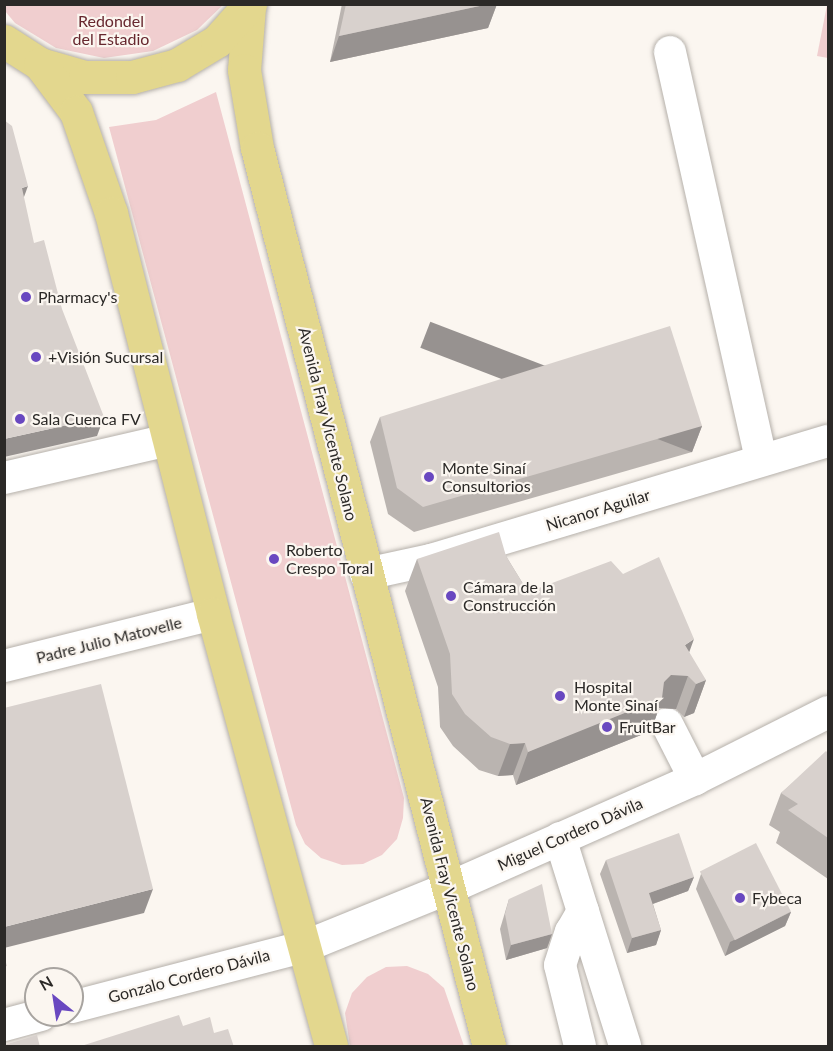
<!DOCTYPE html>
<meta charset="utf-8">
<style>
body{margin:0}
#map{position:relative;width:833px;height:1051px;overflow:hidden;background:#fbf6f0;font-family:Lato,sans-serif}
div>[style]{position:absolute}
.green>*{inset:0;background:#f0cecf}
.roads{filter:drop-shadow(0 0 2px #b5b0aa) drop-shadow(0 0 2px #b5b0aa)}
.minor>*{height:32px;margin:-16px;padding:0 16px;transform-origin:16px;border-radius:16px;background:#fff}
.major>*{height:33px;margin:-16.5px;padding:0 16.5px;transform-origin:16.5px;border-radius:16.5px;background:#e3d78e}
.wall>*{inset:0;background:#bab4b0}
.shaded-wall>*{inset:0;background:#979290;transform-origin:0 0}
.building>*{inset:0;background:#d8d1cd;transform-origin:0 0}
.dots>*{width:16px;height:16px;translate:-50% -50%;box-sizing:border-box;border:3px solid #fbf6f0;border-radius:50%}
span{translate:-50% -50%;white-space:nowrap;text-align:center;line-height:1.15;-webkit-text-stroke:4.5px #fbf6f0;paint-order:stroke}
.park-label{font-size:16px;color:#67282f}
.poi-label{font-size:16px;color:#2b2927}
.left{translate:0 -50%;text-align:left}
.street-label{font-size:16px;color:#2b2927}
.frame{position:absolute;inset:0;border:6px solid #2b2927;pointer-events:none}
.north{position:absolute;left:24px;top:967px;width:60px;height:60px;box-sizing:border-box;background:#fbf6f0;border:2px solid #a8a4a0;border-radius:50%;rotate:330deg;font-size:16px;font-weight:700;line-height:24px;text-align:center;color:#2b2927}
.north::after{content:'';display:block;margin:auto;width:21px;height:27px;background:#6948c0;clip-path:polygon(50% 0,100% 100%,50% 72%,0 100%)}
</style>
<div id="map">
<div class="green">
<i style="clip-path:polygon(4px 5px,5px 4px,223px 5px,197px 30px,153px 51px,104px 58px,56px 48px,15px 23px,5px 11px)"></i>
<i style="clip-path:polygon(827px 5px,828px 5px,828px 58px,817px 56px)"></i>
<i style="clip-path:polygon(216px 92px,404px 798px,403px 818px,397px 839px,382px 855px,363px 864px,342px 865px,321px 858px,305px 844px,296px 825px,109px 127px,156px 120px)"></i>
<i style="clip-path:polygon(407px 966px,428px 974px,444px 988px,464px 1046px,350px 1046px,345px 1013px,352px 993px,367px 977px,386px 967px)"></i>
</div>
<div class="roads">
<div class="minor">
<i style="left:670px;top:52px;width:418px;rotate:77.4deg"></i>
<i style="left:4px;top:478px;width:169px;rotate:-13deg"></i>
<i style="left:366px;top:574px;width:66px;rotate:-12.2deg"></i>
<i style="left:431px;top:560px;width:414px;rotate:-16.7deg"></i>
<i style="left:4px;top:666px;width:215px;rotate:-14deg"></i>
<i style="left:667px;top:724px;width:62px;rotate:63deg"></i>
<i style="left:560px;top:838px;width:218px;rotate:72.6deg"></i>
<i style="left:72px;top:1007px;width:242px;rotate:-14.6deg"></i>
<i style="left:306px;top:946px;width:154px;rotate:-22.1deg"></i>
<i style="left:449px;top:888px;width:269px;rotate:-23.9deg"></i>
<i style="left:695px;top:779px;width:149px;rotate:-26.7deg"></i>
<i style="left:4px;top:1025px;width:38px;rotate:-15deg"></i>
<i style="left:580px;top:1046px;width:83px;rotate:-103.9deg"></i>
<i style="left:560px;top:965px;width:35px;rotate:-72deg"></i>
<i style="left:571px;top:932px;width:24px;rotate:-60deg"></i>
</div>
<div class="major">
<i style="left:249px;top:7px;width:63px;rotate:94.5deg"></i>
<i style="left:244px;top:70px;width:79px;rotate:80.5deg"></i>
<i style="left:257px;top:148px;width:927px;rotate:75.51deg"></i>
<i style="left:4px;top:41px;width:43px;rotate:32.6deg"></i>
<i style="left:40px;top:64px;width:47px;rotate:16.1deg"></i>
<i style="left:85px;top:77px;width:47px"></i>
<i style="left:132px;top:77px;width:47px;rotate:-14.9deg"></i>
<i style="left:177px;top:65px;width:47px;rotate:-31deg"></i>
<i style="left:217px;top:41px;width:50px;rotate:-48.3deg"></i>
<i style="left:40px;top:64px;width:60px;rotate:53.1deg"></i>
<i style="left:76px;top:112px;width:107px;rotate:70.9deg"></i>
<i style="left:111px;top:213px;width:414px;rotate:75.7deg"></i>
<i style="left:213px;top:614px;width:448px;rotate:74.7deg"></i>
</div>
</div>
<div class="wall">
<i style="clip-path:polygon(342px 4px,497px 4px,488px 28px,330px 62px)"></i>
<i style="clip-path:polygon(380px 417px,702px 426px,692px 452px,414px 532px,388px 514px,370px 442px)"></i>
<i style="clip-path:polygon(506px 556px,528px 592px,706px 680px,694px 713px,684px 717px,676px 709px,659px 708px,651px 731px,516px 785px,513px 775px,498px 776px,479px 770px,453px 746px,440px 727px,438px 687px,405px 591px,417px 559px)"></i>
<i style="clip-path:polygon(828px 753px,828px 879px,776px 843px,780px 832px,769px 825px,781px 793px)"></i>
<i style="clip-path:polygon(606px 860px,694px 877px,688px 891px,653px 904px,661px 930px,656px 945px,627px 953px,600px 874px)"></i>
<i style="clip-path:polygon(701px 874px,791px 912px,785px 926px,725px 956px,696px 889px)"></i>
<i style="clip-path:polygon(509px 899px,552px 934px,547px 948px,506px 960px,500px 929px)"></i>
</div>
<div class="shaded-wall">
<i style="clip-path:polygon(489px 4px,497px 4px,488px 28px,330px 62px,339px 36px)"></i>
<i style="clip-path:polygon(28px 186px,21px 205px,22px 188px)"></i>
<i style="clip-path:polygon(104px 417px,97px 436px,4px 457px,4px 439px)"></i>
<i style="left:702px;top:426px;width:28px;height:291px;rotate:111deg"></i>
<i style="clip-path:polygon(694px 639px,682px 672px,688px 676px,676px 709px,659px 708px,651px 731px,516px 785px,528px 752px,664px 682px,685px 645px)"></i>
<i style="clip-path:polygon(706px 680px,694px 713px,684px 717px,696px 684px)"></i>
<i style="clip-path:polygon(525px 743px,513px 775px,498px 776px,510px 744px)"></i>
<i style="clip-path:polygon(694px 877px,688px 891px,644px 907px,649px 893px)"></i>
<i style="clip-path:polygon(153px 889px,144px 913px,4px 948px,4px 927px)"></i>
<i style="clip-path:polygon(791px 912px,785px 926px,725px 956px,730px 942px)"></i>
<i style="clip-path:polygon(661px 930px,656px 945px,627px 953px,632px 938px)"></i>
<i style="clip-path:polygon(552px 934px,547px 948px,506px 960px,511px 945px)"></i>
</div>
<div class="building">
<i style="clip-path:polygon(346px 4px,489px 4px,339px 36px)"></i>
<i style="clip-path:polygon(4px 120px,12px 126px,28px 186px,22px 188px,34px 243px,44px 240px,62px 309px,104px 417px,4px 439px)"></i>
<i style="clip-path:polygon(670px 326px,702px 426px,423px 507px,397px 488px,380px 417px)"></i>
<i style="clip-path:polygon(499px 532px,506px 556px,528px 592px,611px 561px,623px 574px,659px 557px,694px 639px,685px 645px,706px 680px,696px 684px,688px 676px,671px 675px,664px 682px,662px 698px,528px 752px,525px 743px,510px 744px,491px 737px,465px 714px,452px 694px,450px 654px,417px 559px)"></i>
<i style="clip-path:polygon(101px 684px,153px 889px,4px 927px,4px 708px)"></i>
<i style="clip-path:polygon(826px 751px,828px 753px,828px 838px,788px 810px,798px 804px,781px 793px)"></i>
<i style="clip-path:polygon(679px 833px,694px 877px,649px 893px,661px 930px,632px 938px,606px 860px)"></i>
<i style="left:756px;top:843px;width:77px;height:63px;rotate:63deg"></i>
<i style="clip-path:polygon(542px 884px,552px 934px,511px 945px,505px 914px,509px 899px)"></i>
<i style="clip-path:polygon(4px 956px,7px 966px,4px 967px)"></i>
<i style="clip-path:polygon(179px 1015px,183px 1026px,210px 1017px,214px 1033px,228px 1029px,234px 1047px,78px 1047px)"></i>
<i style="clip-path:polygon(37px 1035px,40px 1047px,4px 1047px,4px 1045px)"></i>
</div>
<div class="dots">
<i style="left:26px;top:297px;background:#6948c0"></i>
<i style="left:36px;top:357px;background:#6948c0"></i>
<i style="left:20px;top:419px;background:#6948c0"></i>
<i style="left:429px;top:477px;background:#6948c0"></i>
<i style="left:274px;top:559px;background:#6948c0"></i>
<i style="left:451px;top:596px;background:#6948c0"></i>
<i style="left:560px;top:696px;background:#6948c0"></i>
<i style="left:607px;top:727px;background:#6948c0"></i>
<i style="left:740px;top:898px;background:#6948c0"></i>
</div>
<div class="park-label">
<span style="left:111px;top:30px">Redondel<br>del Estadio</span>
</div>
<div class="poi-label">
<span class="left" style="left:38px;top:297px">Pharmacy's</span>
<span class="left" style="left:48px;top:357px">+Visión Sucursal</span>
<span class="left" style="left:32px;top:419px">Sala Cuenca FV</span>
<span class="left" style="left:442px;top:477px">Monte Sinaí<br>Consultorios</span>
<span class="left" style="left:286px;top:559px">Roberto<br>Crespo Toral</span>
<span class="left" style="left:463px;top:596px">Cámara de la<br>Construcción</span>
<span class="left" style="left:574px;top:696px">Hospital<br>Monte Sinaí</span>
<span class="left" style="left:619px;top:727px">FruitBar</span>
<span class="left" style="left:752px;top:898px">Fybeca</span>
</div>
<div class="street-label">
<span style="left:328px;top:424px;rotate:76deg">Avenida Fray Vicente Solano</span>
<span style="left:598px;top:510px;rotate:-17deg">Nicanor Aguilar</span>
<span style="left:109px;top:640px;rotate:-14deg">Padre Julio Matovelle</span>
<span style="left:570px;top:834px;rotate:-24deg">Miguel Cordero Dávila</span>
<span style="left:450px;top:894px;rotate:76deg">Avenida Fray Vicente Solano</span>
<span style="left:189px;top:976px;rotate:-15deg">Gonzalo Cordero Dávila</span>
</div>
<div class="frame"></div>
<div class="north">N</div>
</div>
